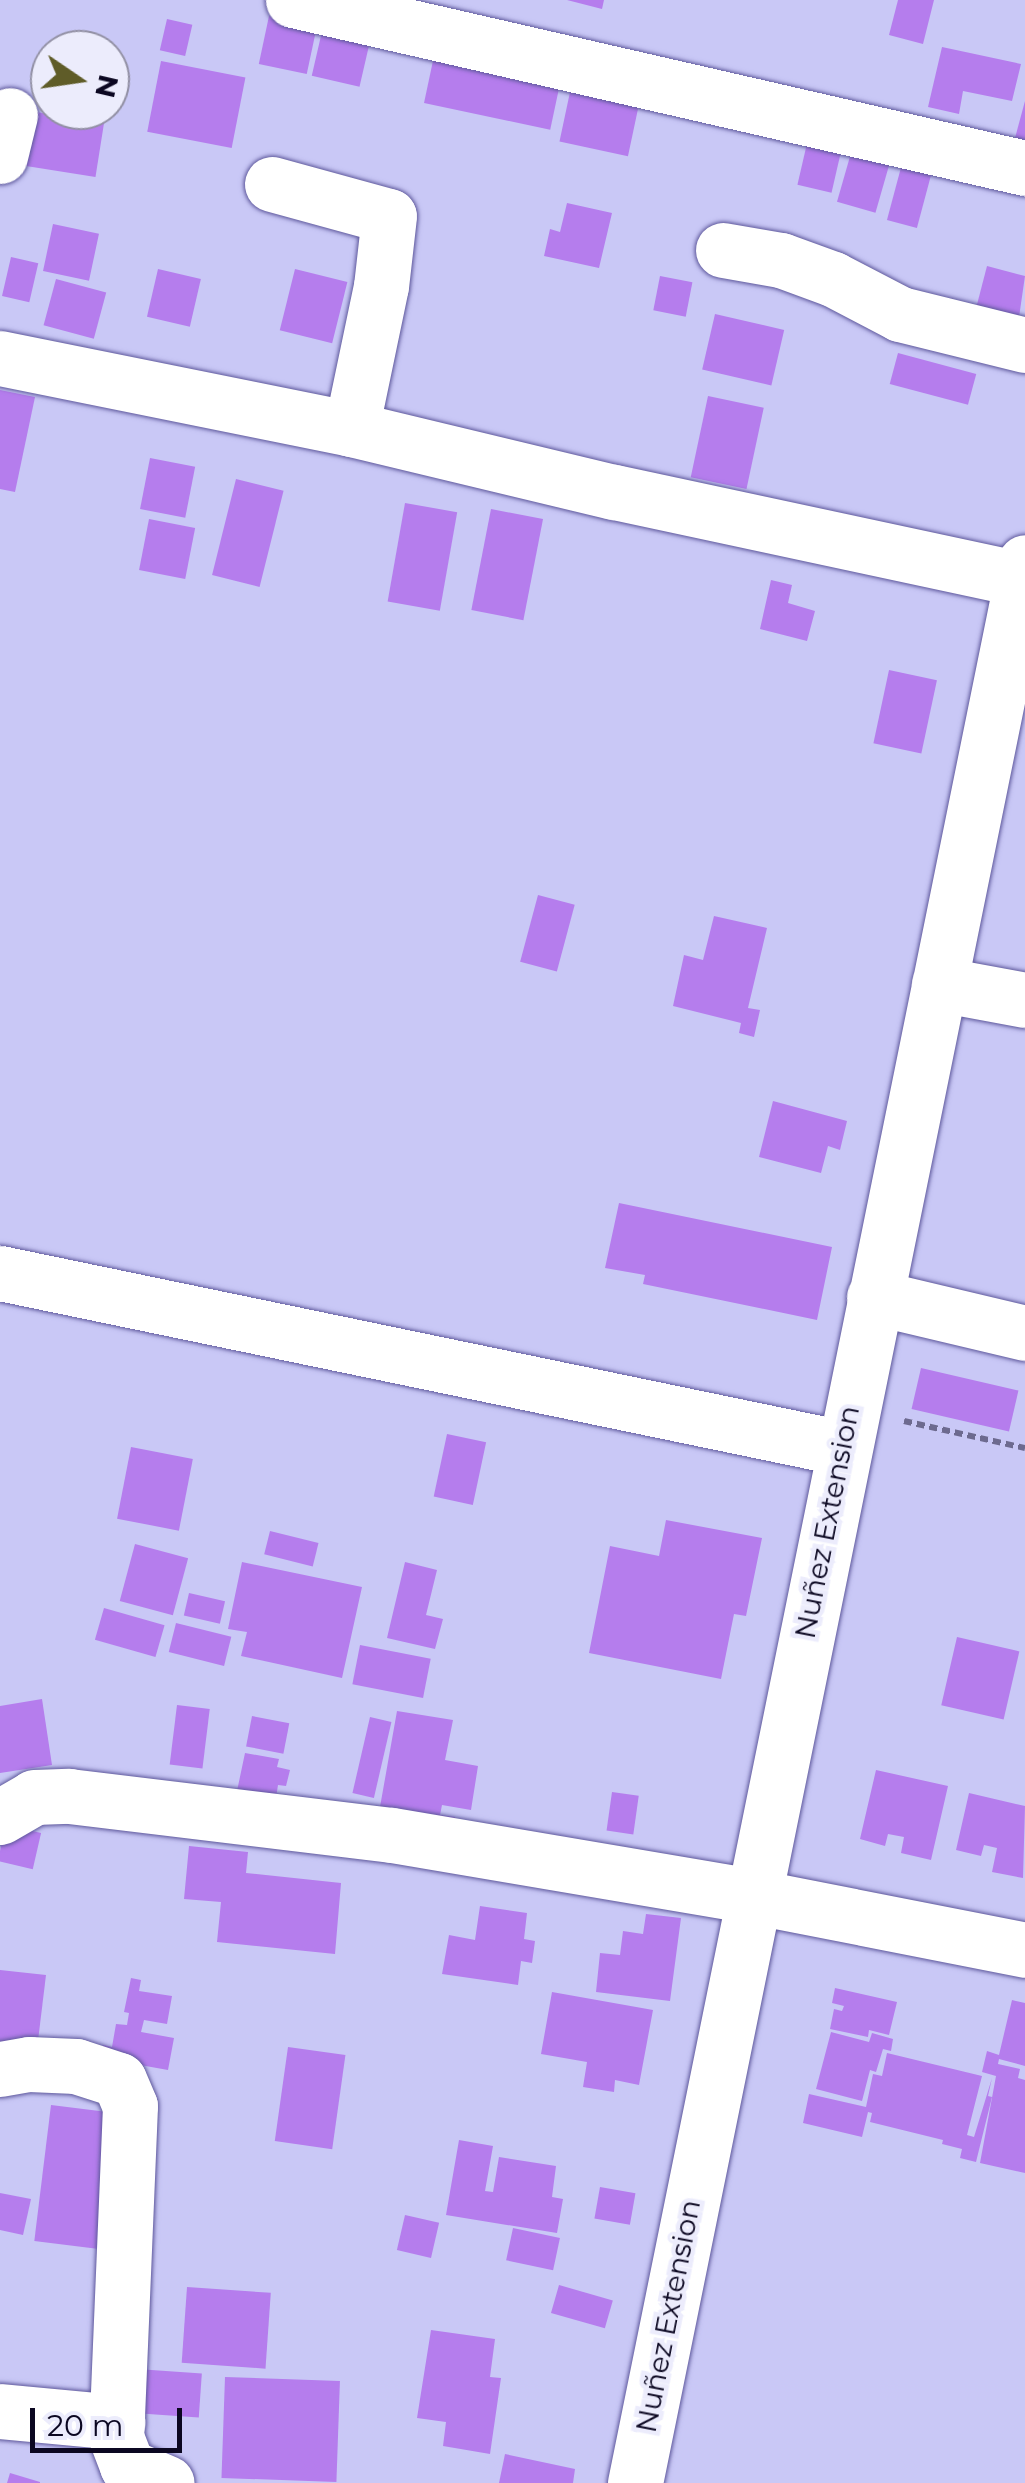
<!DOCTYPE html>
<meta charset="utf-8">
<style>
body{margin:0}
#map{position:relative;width:1025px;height:2483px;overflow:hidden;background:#c9c8f6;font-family:Montserrat,sans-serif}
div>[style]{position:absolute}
.building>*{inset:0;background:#b57ded;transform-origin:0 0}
.path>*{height:6px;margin-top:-3px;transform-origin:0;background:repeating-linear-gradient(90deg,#6d6a8f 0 8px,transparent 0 13px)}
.roads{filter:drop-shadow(0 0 2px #5e589c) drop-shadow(0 0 2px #5e589c)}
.minor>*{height:55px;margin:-27.5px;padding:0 27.5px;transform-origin:27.5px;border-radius:27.5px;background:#fff}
span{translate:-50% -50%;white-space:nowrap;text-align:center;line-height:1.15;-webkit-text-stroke:9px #ececfc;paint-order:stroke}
.street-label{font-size:28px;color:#0b0721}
.north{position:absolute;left:30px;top:30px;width:100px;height:100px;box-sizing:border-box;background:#ececfc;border:2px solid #9290a4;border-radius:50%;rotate:103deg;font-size:28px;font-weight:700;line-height:40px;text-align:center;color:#0b0721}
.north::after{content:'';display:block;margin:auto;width:35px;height:45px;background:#5f5c28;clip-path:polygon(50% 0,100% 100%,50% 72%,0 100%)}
.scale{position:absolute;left:30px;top:2408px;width:152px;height:45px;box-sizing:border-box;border:5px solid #0b0721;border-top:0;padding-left:12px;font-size:30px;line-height:35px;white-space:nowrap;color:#0b0721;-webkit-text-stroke:8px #ececfc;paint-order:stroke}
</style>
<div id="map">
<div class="building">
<i style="clip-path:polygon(567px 0,604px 0,602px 9px)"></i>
<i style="clip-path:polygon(898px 0,934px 0,923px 44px,889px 35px)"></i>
<i style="left:269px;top:16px;width:49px;height:49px;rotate:12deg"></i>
<i style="left:167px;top:19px;width:26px;height:32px;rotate:13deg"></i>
<i style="left:323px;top:27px;width:49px;height:50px;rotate:13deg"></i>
<i style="clip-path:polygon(942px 47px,1021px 64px,1012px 101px,963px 91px,959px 114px,928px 107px)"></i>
<i style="left:434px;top:56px;width:129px;height:48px;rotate:12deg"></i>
<i style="left:161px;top:61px;width:86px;height:72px;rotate:11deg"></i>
<i style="left:573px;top:78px;width:70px;height:65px;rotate:12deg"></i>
<i style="clip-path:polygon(1025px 101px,1025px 140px,1015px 138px)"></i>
<i style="left:30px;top:111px;width:75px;height:55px;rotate:9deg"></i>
<i style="left:808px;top:139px;width:35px;height:47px;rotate:13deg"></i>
<i style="left:853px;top:146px;width:40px;height:58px;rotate:16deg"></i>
<i style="left:903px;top:160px;width:31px;height:62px;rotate:15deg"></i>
<i style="clip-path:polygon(567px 203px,612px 213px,599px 268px,544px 256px,550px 229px,560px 232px)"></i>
<i style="left:53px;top:224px;width:47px;height:48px;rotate:12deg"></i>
<i style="left:11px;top:257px;width:28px;height:40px;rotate:13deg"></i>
<i style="clip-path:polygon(987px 266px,1025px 276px,1017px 331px,973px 320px)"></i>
<i style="left:158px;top:269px;width:44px;height:49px;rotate:13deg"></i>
<i style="left:295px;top:269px;width:54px;height:63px;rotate:14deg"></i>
<i style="left:660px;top:276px;width:33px;height:35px;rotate:11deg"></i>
<i style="left:56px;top:279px;width:52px;height:48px;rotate:15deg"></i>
<i style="left:715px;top:314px;width:71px;height:57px;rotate:13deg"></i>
<i style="left:898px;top:353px;width:81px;height:32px;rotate:15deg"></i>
<i style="clip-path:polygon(0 390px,35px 397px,15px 492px,0 489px)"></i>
<i style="left:708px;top:396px;width:57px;height:83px;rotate:12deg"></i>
<i style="left:150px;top:458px;width:46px;height:52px;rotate:11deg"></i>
<i style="left:236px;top:479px;width:49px;height:99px;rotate:14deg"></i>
<i style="left:405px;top:503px;width:53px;height:100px;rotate:10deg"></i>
<i style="left:491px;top:509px;width:53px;height:103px;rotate:11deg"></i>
<i style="left:149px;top:519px;width:47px;height:52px;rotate:11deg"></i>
<i style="clip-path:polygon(771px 580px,792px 585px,788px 603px,815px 611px,807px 641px,760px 629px)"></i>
<i style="left:889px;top:670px;width:49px;height:75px;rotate:12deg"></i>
<i style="left:538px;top:895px;width:38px;height:69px;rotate:15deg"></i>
<i style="clip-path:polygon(714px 916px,767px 928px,748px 1008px,760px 1010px,754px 1037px,739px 1033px,741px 1023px,673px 1006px,684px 955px,703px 960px)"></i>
<i style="clip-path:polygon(773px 1101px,847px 1121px,840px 1150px,828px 1146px,821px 1173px,759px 1157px)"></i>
<i style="clip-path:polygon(619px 1203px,832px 1247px,817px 1320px,643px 1284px,645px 1275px,605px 1268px)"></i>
<i style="left:921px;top:1368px;width:100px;height:42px;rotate:13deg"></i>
<i style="left:447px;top:1434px;width:40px;height:64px;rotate:12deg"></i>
<i style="left:131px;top:1447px;width:63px;height:73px;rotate:11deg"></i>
<i style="clip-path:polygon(666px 1520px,762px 1538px,746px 1616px,734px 1614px,721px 1679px,589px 1653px,610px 1546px,659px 1556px)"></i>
<i style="left:270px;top:1531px;width:50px;height:24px;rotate:14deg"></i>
<i style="left:135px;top:1544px;width:55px;height:59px;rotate:15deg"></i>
<i style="clip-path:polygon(242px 1562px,362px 1587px,342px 1678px,241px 1656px,247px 1632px,228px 1629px)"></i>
<i style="clip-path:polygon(405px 1562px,437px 1570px,426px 1615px,443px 1619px,435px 1649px,387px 1638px)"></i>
<i style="left:189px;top:1593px;width:37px;height:23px;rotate:13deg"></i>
<i style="left:104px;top:1608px;width:63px;height:33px;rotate:16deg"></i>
<i style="left:176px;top:1623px;width:57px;height:30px;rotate:14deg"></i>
<i style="left:957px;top:1637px;width:64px;height:70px;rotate:13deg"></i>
<i style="left:360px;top:1645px;width:72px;height:40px;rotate:11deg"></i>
<i style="clip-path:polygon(42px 1699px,52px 1765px,0 1773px,0 1706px)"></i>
<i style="left:177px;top:1705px;width:33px;height:60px;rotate:7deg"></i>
<i style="clip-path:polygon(397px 1711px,453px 1720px,445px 1760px,478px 1766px,471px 1810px,442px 1805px,440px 1815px,455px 1817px,452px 1834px,380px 1807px)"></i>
<i style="left:252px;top:1716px;width:38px;height:31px;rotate:11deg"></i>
<i style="left:370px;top:1717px;width:22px;height:78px;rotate:13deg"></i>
<i style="clip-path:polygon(245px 1753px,279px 1759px,277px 1767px,290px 1770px,286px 1786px,278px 1785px,276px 1798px,237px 1791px)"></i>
<i style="clip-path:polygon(876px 1770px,948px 1786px,931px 1860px,901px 1853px,904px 1837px,888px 1834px,885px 1846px,860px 1839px)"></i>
<i style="left:612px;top:1792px;width:27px;height:39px;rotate:8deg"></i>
<i style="clip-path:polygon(969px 1793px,1025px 1806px,1023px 1878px,992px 1872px,997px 1848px,984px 1845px,981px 1856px,956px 1850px)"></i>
<i style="left:6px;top:1825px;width:36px;height:37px;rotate:13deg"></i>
<i style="clip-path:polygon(189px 1846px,248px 1852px,246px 1873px,341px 1883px,335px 1954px,217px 1942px,221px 1902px,184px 1899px)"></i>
<i style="clip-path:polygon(480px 1906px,527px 1913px,524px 1939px,535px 1941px,532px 1963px,521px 1961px,518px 1985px,442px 1974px,449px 1935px,475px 1940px)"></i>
<i style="clip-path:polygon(646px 1914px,681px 1918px,670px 2001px,596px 1992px,600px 1953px,620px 1955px,623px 1931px,643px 1934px)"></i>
<i style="clip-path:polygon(0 1970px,46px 1975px,37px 2049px,0 2045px)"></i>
<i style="clip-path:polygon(131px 1978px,141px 1980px,139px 1991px,172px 1996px,167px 2024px,144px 2020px,141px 2032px,174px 2038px,168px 2070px,101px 2058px,103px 2045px,112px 2047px,116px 2024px,127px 2025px,129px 2013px,124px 2012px)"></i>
<i style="clip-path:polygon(835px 1988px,897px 2002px,889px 2035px,869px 2030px,868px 2037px,830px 2029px,834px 2009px,842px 2011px,844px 2006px,832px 2003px)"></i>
<i style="clip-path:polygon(552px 1992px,653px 2010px,639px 2085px,615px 2080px,614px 2092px,583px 2087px,587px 2062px,541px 2054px)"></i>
<i style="clip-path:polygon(1012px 2000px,1025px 2003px,1025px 2066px,999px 2059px,998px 2064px,1020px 2069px,1018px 2078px,1025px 2080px,1025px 2173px,980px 2163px,996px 2076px,982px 2072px,987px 2051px,999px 2055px)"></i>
<i style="clip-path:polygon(831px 2032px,869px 2042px,872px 2033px,893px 2039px,891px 2051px,883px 2049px,876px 2072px,870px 2070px,862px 2101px,816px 2089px)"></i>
<i style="left:288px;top:2047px;width:58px;height:95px;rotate:8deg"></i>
<i style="clip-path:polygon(887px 2053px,982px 2076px,967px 2135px,974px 2137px,992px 2078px,988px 2096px,992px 2097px,976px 2162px,960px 2158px,962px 2149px,942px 2144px,943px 2140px,870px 2122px,872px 2113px,868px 2112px,862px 2137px,803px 2123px,809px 2094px,866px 2107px,873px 2074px,882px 2076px)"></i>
<i style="left:51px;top:2105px;width:65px;height:137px;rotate:7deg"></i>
<i style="clip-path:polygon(459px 2140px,493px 2146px,485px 2191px,493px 2192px,499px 2157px,556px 2166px,552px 2197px,563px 2199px,557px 2233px,446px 2215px)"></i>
<i style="left:600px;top:2187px;width:36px;height:32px;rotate:10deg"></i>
<i style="clip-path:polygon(0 2193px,31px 2199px,23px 2235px,0 2230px)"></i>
<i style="left:405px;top:2215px;width:35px;height:36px;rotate:13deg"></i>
<i style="left:513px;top:2228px;width:48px;height:33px;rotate:12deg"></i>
<i style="left:559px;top:2285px;width:56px;height:29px;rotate:16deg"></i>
<i style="left:187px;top:2287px;width:84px;height:76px;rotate:4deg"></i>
<i style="clip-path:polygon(431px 2330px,495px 2339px,490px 2377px,501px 2378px,490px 2454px,443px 2446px,446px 2422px,417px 2418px)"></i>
<i style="left:137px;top:2369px;width:65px;height:44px;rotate:4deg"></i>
<i style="left:225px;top:2377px;width:115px;height:101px;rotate:2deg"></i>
<i style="clip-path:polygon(505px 2454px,575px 2469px,573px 2483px,499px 2483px)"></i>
<i style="clip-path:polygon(10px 2473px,40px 2482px,40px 2483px,7px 2483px)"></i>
</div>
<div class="path">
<i style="left:904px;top:1421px;width:124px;rotate:12.6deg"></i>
</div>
<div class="roads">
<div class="minor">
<i style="left:293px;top:0;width:751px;rotate:12.93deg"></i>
<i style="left:0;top:156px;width:42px;rotate:-76.3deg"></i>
<i style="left:272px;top:184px;width:121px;rotate:15.3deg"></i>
<i style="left:389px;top:216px;width:70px;rotate:96.5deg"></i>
<i style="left:381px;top:286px;width:146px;rotate:101.8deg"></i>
<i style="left:351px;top:429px;width:270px;rotate:13.5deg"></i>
<i style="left:614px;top:492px;width:416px;rotate:12.1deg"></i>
<i style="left:723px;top:250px;width:59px;rotate:9.8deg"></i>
<i style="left:781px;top:260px;width:55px;rotate:20.1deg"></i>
<i style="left:833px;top:279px;width:76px;rotate:27.6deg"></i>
<i style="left:900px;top:314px;width:129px;rotate:13.9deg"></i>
<i style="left:0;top:358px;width:358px;rotate:11.4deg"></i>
<i style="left:939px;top:984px;width:87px;rotate:10.5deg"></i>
<i style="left:0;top:1273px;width:861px;rotate:11.73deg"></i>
<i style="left:874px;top:1297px;width:155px;rotate:13.4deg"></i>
<i style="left:0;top:1817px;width:39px;rotate:-30deg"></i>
<i style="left:34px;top:1797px;width:35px;rotate:-2deg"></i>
<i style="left:69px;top:1796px;width:325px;rotate:6.9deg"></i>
<i style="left:392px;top:1835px;width:364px;rotate:9.6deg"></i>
<i style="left:751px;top:1896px;width:279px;rotate:11.1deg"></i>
<i style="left:0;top:2069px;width:29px;rotate:-10deg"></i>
<i style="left:29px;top:2064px;width:47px;rotate:2.4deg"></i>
<i style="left:76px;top:2066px;width:45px;rotate:18deg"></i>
<i style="left:119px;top:2080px;width:28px;rotate:67deg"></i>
<i style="left:130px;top:2106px;width:331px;rotate:92.4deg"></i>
<i style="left:116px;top:2437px;width:31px;rotate:69deg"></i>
<i style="left:127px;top:2466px;width:43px;rotate:23deg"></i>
<i style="left:0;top:2411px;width:118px;rotate:5.4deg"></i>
<i style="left:635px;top:2483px;width:1960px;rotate:-78.52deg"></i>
</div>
</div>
<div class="street-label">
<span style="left:827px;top:1522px;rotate:-79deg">Nuñez Extension</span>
<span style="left:668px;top:2316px;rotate:-79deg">Nuñez Extension</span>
</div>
<div class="north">N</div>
<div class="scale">20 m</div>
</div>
